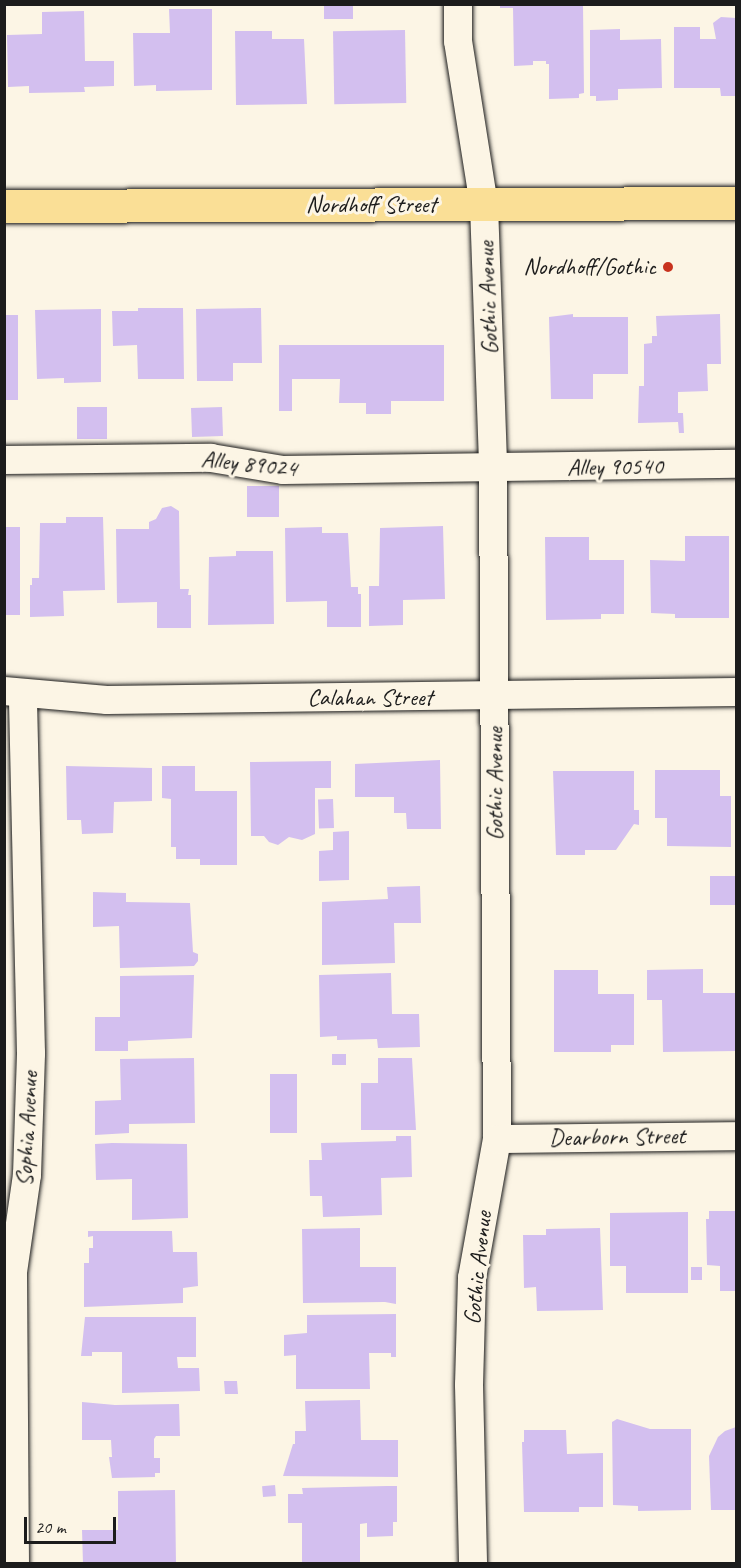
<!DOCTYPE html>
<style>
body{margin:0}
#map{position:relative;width:741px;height:1568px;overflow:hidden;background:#fcf5e5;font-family:Caveat,sans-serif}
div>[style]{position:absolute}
.building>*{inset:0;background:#d3bfef;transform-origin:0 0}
.roads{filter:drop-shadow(0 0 2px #1c1c1c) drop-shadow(0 0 2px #1c1c1c)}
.minor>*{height:28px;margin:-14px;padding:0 14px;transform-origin:14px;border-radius:14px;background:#fcf5e5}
.major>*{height:33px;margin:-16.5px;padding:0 16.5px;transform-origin:16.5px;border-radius:16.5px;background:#fadf96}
.dots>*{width:16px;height:16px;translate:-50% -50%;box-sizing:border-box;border:3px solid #fcf5e5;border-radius:50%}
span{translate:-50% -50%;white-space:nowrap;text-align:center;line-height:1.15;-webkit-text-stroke:6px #fcf5e5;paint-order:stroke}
.street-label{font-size:24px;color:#1c1c1c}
.poi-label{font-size:24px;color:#1c1c1c}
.right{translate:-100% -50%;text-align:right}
.frame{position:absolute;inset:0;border:6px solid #1c1c1c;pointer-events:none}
.scale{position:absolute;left:24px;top:1517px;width:92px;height:27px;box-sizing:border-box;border:3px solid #1c1c1c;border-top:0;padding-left:8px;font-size:18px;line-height:21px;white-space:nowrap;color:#1c1c1c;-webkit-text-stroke:4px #fcf5e5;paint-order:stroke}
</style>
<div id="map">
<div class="building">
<i style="left:324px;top:4px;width:29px;height:15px"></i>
<i style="clip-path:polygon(500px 4px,583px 4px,584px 93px,579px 94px,579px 98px,549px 99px,549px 64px,546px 64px,546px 61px,533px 61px,533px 65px,514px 66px,513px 8px,500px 8px)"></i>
<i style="clip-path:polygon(169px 9px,212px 9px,212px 90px,156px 91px,156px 85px,134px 86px,133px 33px,170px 33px)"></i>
<i style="clip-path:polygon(84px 11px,85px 61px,114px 61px,114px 86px,84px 87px,85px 92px,29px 93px,29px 86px,8px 87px,7px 35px,42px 34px,42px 12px)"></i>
<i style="clip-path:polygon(721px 17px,736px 18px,736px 96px,721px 96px,720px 88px,674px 88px,674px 27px,700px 27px,700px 39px,716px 39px,713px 23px)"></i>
<i style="clip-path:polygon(620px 29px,620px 40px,661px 39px,662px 88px,618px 89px,618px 100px,596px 101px,596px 96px,590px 96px,590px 30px)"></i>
<i style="left:405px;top:30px;width:73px;height:72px;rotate:89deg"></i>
<i style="clip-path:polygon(235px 31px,272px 31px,272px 39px,304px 39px,307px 104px,236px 105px)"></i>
<i style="clip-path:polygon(138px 308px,183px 308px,184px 379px,138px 379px,137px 345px,113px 346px,112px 311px,138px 311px)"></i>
<i style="clip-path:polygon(261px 308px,262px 363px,233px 363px,233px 381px,197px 381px,196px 309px)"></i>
<i style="clip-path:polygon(101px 309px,101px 382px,64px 383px,64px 378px,37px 379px,35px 310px)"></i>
<i style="clip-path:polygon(573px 314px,573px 317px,628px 317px,628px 374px,593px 374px,593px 399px,551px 399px,549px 317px)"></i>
<i style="clip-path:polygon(720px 314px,721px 364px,707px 364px,708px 391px,678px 392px,678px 413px,683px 413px,684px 433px,679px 433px,678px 422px,638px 423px,639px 386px,644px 386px,644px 344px,652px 343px,652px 336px,657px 336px,656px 316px)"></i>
<i style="left:4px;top:315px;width:14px;height:85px"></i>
<i style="clip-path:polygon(279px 345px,444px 345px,444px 401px,391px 401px,391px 414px,366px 414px,366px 403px,339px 403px,340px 379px,292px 379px,292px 411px,279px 411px)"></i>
<i style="left:77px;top:407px;width:30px;height:32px"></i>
<i style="left:222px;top:407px;width:29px;height:31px;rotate:88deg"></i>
<i style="left:247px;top:486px;width:32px;height:31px"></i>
<i style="clip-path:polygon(171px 506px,179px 511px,180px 589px,189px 589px,188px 595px,191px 595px,191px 628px,157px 628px,157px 602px,117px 603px,116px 529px,149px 529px,149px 522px,156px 519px,162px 508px)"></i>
<i style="clip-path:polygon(66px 517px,103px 517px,105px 590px,63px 591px,64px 616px,30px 617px,30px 585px,32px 585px,32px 578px,39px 578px,40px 523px,66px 523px)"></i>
<i style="clip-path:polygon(443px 526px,445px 599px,403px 600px,403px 625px,369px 626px,369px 586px,379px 586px,380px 528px)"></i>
<i style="left:4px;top:527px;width:16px;height:88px"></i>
<i style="clip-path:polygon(322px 527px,322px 533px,348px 533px,351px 587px,358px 587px,358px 594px,361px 594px,361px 627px,327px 627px,327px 601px,286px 602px,285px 528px)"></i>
<i style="clip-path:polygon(685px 536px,729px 536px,729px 618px,675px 618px,675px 614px,651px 613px,650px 560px,685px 561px)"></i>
<i style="clip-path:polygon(545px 537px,589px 537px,589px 560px,624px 560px,624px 614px,601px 614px,601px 619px,546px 620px)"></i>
<i style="clip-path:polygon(236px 551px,273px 551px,274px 624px,208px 625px,209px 557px,236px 556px)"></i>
<i style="clip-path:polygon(440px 760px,441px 829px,407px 829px,406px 813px,394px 813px,394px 797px,355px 797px,355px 764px)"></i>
<i style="clip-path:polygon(331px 761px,331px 788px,315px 788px,315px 834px,302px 840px,289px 837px,278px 845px,269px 842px,264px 836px,251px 836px,250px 762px)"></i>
<i style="clip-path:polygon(66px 766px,152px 768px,152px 801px,114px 802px,113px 833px,82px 834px,81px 820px,67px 820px)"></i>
<i style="clip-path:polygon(162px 766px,195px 766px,195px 791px,237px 791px,237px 865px,200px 865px,200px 859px,176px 859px,176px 847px,171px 847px,171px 799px,162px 798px)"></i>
<i style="clip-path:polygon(655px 770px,720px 770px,720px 796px,731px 796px,731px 847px,667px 846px,667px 818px,655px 818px)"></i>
<i style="clip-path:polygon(553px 771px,634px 771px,634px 810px,639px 810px,639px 825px,634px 824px,616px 850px,585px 850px,585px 855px,556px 855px)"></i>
<i style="left:333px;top:799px;width:29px;height:15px;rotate:88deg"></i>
<i style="clip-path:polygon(349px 831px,349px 880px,319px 881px,319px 851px,333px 850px,333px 832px)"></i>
<i style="left:710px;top:876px;width:26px;height:29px"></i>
<i style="clip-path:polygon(420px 886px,421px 923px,394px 923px,395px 963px,322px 965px,322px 902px,388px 899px,387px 887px)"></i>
<i style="clip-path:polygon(93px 892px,126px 893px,126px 902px,190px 903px,193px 952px,198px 954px,198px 961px,194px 966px,120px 968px,119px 926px,93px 927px)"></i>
<i style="clip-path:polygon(703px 969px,703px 993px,736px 993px,736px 1051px,663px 1052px,662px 1000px,647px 1000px,647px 970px)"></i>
<i style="clip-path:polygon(554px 970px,598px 970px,598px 994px,634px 994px,634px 1045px,611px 1045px,611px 1052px,554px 1052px)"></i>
<i style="clip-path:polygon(391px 973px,392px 1014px,419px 1014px,420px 1047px,378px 1048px,377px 1039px,337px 1040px,337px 1036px,320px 1037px,319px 975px)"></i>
<i style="clip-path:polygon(194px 975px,192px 1038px,128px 1041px,128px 1051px,95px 1051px,95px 1017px,120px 1017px,120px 976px)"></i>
<i style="left:346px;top:1054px;width:11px;height:14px;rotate:90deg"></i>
<i style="clip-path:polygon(194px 1058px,195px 1123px,129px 1124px,129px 1133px,95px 1135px,95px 1101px,121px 1100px,120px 1059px)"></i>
<i style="clip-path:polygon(378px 1058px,412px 1058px,416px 1130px,361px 1130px,361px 1083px,378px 1083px)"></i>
<i style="left:270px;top:1074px;width:27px;height:59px"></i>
<i style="clip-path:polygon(396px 1136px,411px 1136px,412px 1177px,381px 1178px,382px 1215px,323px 1217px,322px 1196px,310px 1196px,309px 1160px,322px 1160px,321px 1143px,396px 1141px)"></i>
<i style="clip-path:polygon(112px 1143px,187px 1144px,188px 1218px,132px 1220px,132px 1179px,96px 1180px,95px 1144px)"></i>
<i style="clip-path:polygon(709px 1211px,736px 1211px,736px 1291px,720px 1291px,720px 1266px,707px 1265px,706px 1219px,709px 1219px)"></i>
<i style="clip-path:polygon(688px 1212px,688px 1293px,626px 1293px,626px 1266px,610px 1266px,610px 1213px)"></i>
<i style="clip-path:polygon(360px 1228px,360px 1267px,396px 1267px,396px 1304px,385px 1302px,303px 1303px,302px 1229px)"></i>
<i style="clip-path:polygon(600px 1228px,603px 1310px,537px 1311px,536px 1287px,524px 1288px,523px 1235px,546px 1235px,546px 1229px)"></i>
<i style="clip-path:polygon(88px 1231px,172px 1231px,173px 1252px,197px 1252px,198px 1286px,183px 1288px,183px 1303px,84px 1307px,84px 1263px,89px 1263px,89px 1248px,93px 1248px,93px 1236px,88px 1237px)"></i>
<i style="left:691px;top:1267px;width:11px;height:13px"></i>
<i style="clip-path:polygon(396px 1314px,396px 1357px,391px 1357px,391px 1353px,369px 1353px,370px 1389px,296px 1389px,296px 1355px,284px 1356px,284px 1335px,307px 1333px,307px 1315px)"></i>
<i style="clip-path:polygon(85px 1317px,196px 1317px,196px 1357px,177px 1357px,178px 1368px,199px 1368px,200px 1391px,122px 1393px,122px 1352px,92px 1352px,92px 1356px,81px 1356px)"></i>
<i style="clip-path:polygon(224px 1381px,237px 1381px,238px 1394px,225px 1394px)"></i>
<i style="clip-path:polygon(360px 1400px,361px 1440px,398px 1440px,398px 1477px,283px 1476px,293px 1444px,295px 1444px,295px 1431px,306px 1431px,305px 1401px)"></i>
<i style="clip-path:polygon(82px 1402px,115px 1405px,179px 1404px,180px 1436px,156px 1436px,154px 1439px,154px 1458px,160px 1458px,160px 1473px,155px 1473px,155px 1477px,112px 1478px,109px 1457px,112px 1457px,111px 1440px,82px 1440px)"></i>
<i style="clip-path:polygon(617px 1419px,650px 1429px,691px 1429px,691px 1510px,638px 1511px,638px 1506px,613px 1505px,612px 1422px)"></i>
<i style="clip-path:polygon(736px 1427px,736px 1510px,711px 1510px,709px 1456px,718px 1437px,725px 1431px)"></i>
<i style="clip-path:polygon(524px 1430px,566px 1430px,567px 1454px,603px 1453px,603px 1507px,579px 1507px,579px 1512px,524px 1512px,522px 1442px,524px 1442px)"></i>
<i style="left:275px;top:1485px;width:11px;height:13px;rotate:85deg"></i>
<i style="clip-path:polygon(387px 1486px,397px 1486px,397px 1522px,393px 1522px,393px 1536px,367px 1537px,367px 1523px,360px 1524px,360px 1562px,302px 1562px,302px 1523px,288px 1523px,288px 1494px,303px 1494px,302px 1488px)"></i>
<i style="clip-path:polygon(175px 1490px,176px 1564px,83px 1564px,82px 1530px,118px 1530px,118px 1491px)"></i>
</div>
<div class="roads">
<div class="minor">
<i style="left:458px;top:4px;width:37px;rotate:90deg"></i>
<i style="left:458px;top:41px;width:166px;rotate:81deg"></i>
<i style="left:484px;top:205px;width:264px;rotate:88deg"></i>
<i style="left:493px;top:469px;width:670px;rotate:89.66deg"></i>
<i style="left:497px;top:1139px;width:141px;rotate:100.2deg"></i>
<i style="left:472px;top:1278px;width:107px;rotate:91.6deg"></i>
<i style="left:469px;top:1385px;width:179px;rotate:88.7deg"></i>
<i style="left:4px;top:460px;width:207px;rotate:-0.6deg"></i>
<i style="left:211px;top:458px;width:73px;rotate:9.5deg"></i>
<i style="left:283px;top:470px;width:453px;rotate:-0.8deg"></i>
<i style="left:4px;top:691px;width:103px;rotate:5deg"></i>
<i style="left:107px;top:700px;width:629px;rotate:-0.73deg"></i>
<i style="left:497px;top:1139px;width:239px;rotate:-0.7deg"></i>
<i style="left:15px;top:1564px;width:292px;rotate:-90.4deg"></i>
<i style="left:13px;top:1272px;width:98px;rotate:-81.8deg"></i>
<i style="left:27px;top:1175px;width:122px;rotate:-88.1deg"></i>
<i style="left:31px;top:1053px;width:360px;rotate:-91.3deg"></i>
</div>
<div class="major">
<i style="left:4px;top:206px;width:732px;rotate:-0.23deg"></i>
</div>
</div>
<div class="dots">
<i style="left:668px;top:267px;background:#c8321e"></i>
</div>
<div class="street-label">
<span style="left:371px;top:205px">Nordhoff Street</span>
<span style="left:488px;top:298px;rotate:-92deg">Gothic Avenue</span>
<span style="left:249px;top:464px;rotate:6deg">Alley 89024</span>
<span style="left:615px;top:467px;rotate:-1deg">Alley 90540</span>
<span style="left:370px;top:698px">Calahan Street</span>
<span style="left:495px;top:784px;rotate:-90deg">Gothic Avenue</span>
<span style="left:27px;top:1129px;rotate:-87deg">Sophia Avenue</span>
<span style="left:617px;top:1137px;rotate:-1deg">Dearborn Street</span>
<span style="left:478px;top:1268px;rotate:-84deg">Gothic Avenue</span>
</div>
<div class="poi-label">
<span class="right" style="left:656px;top:267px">Nordhoff/Gothic</span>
</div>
<div class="frame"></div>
<div class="scale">20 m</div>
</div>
